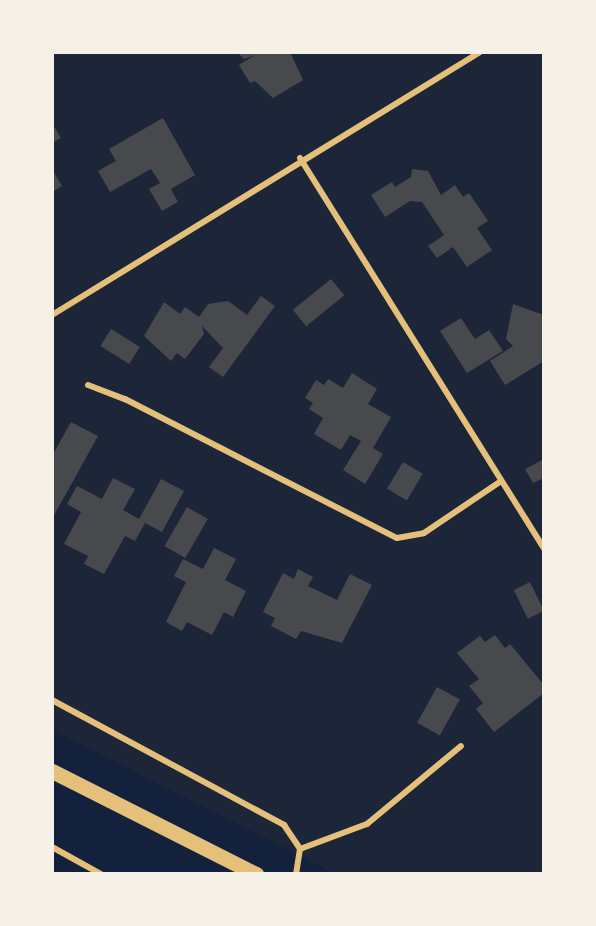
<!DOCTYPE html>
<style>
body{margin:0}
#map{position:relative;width:596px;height:926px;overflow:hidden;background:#14213d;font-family:Jost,sans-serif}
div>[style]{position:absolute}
.green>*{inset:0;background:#1d2539}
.building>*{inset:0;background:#48494c;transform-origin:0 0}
.minor>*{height:6px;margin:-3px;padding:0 3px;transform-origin:3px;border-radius:3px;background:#e5c07b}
.primary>*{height:15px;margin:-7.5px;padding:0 7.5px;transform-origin:7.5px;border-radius:7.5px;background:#e5c07b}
span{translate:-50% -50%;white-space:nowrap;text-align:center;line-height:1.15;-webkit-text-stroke:6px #f6f1e7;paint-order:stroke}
.frame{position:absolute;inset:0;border:54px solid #f6f1e7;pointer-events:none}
</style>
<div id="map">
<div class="green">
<i style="clip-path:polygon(52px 53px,543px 53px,543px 873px,334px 873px,53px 730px)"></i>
</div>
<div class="building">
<i style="clip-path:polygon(237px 52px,290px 52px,303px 80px,273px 98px,255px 81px,250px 83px,239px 65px,255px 55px,244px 59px)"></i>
<i style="clip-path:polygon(163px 118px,195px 175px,171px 189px,178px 202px,162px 211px,149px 189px,160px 183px,151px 169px,110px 192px,98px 171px,116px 161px,109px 149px)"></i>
<i style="clip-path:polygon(52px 123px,61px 138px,52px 143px)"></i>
<i style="clip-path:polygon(52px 169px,62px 186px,52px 192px)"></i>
<i style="clip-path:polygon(412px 169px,428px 171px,441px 195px,455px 185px,463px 197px,469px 193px,488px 221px,477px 228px,492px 250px,467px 267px,453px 247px,437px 258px,428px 246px,444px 235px,422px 202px,410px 201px,385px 217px,371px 195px,392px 182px,395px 187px,411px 177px)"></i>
<i style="left:331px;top:279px;width:21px;height:49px;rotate:51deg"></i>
<i style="clip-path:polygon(261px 296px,275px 306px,223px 377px,209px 367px,223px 348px,202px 326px,204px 334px,185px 359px,177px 353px,171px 361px,144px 336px,164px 302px,180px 314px,185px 307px,199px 317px,208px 304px,228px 301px,247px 315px)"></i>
<i style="clip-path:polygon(513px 304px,544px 315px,544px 361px,505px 385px,490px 361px,513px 346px,506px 339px)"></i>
<i style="clip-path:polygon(461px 318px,475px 339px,489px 330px,503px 351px,467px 373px,440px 331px)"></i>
<i style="left:111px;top:329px;width:34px;height:20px;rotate:32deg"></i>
<i style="clip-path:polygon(352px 373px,377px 389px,368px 404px,391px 417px,373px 448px,383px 454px,365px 484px,343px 470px,361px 441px,350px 435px,341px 450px,314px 434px,323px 418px,309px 409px,313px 403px,305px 398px,316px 380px,324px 385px,328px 379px,343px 388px)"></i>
<i style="clip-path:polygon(71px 422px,98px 436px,52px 519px,52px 456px)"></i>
<i style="clip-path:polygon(544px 459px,544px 478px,533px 483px,525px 469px)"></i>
<i style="left:403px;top:462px;width:23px;height:31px;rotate:31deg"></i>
<i style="clip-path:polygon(113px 478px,135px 489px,123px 510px,139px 519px,161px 479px,184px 491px,162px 532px,145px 523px,135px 541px,125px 536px,104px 574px,84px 564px,88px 556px,64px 544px,81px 512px,67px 504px,77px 486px,102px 499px)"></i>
<i style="left:187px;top:507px;width:24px;height:45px;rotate:30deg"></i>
<i style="clip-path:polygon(214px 548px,236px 559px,225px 580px,246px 591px,233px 617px,224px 612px,212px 635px,187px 622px,182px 631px,166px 622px,186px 582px,174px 576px,183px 559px,203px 569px)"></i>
<i style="clip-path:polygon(298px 569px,313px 577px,308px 586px,337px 600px,350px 574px,372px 585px,342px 643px,301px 631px,296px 639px,271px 626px,275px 618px,263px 612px,283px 573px,294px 579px)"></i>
<i style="left:530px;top:582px;width:32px;height:18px;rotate:64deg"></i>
<i style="clip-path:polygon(495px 635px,505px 648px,510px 644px,544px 685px,544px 693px,494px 732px,476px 709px,483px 703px,469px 686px,479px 679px,457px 653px,480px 636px,485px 642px)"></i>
<i style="left:437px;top:687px;width:26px;height:41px;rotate:29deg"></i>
</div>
<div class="minor">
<i style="left:300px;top:158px;width:461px;rotate:58deg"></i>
<i style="left:52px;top:315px;width:502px;rotate:-31.57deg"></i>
<i style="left:88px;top:385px;width:40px;rotate:21deg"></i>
<i style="left:125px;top:399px;width:305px;rotate:27.1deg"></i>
<i style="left:397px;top:538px;width:27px;rotate:-10deg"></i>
<i style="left:424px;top:533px;width:93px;rotate:-34deg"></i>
<i style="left:52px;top:700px;width:264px;rotate:28.3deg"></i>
<i style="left:284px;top:825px;width:29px;rotate:56deg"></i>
<i style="left:300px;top:849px;width:25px;rotate:99deg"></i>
<i style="left:52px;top:847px;width:56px;rotate:28.9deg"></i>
<i style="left:300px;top:849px;width:72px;rotate:-20.5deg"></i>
<i style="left:367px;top:824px;width:122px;rotate:-39.7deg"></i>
</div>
<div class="primary">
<i style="left:52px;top:771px;width:229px;rotate:26.8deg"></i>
</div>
<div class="frame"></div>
</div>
